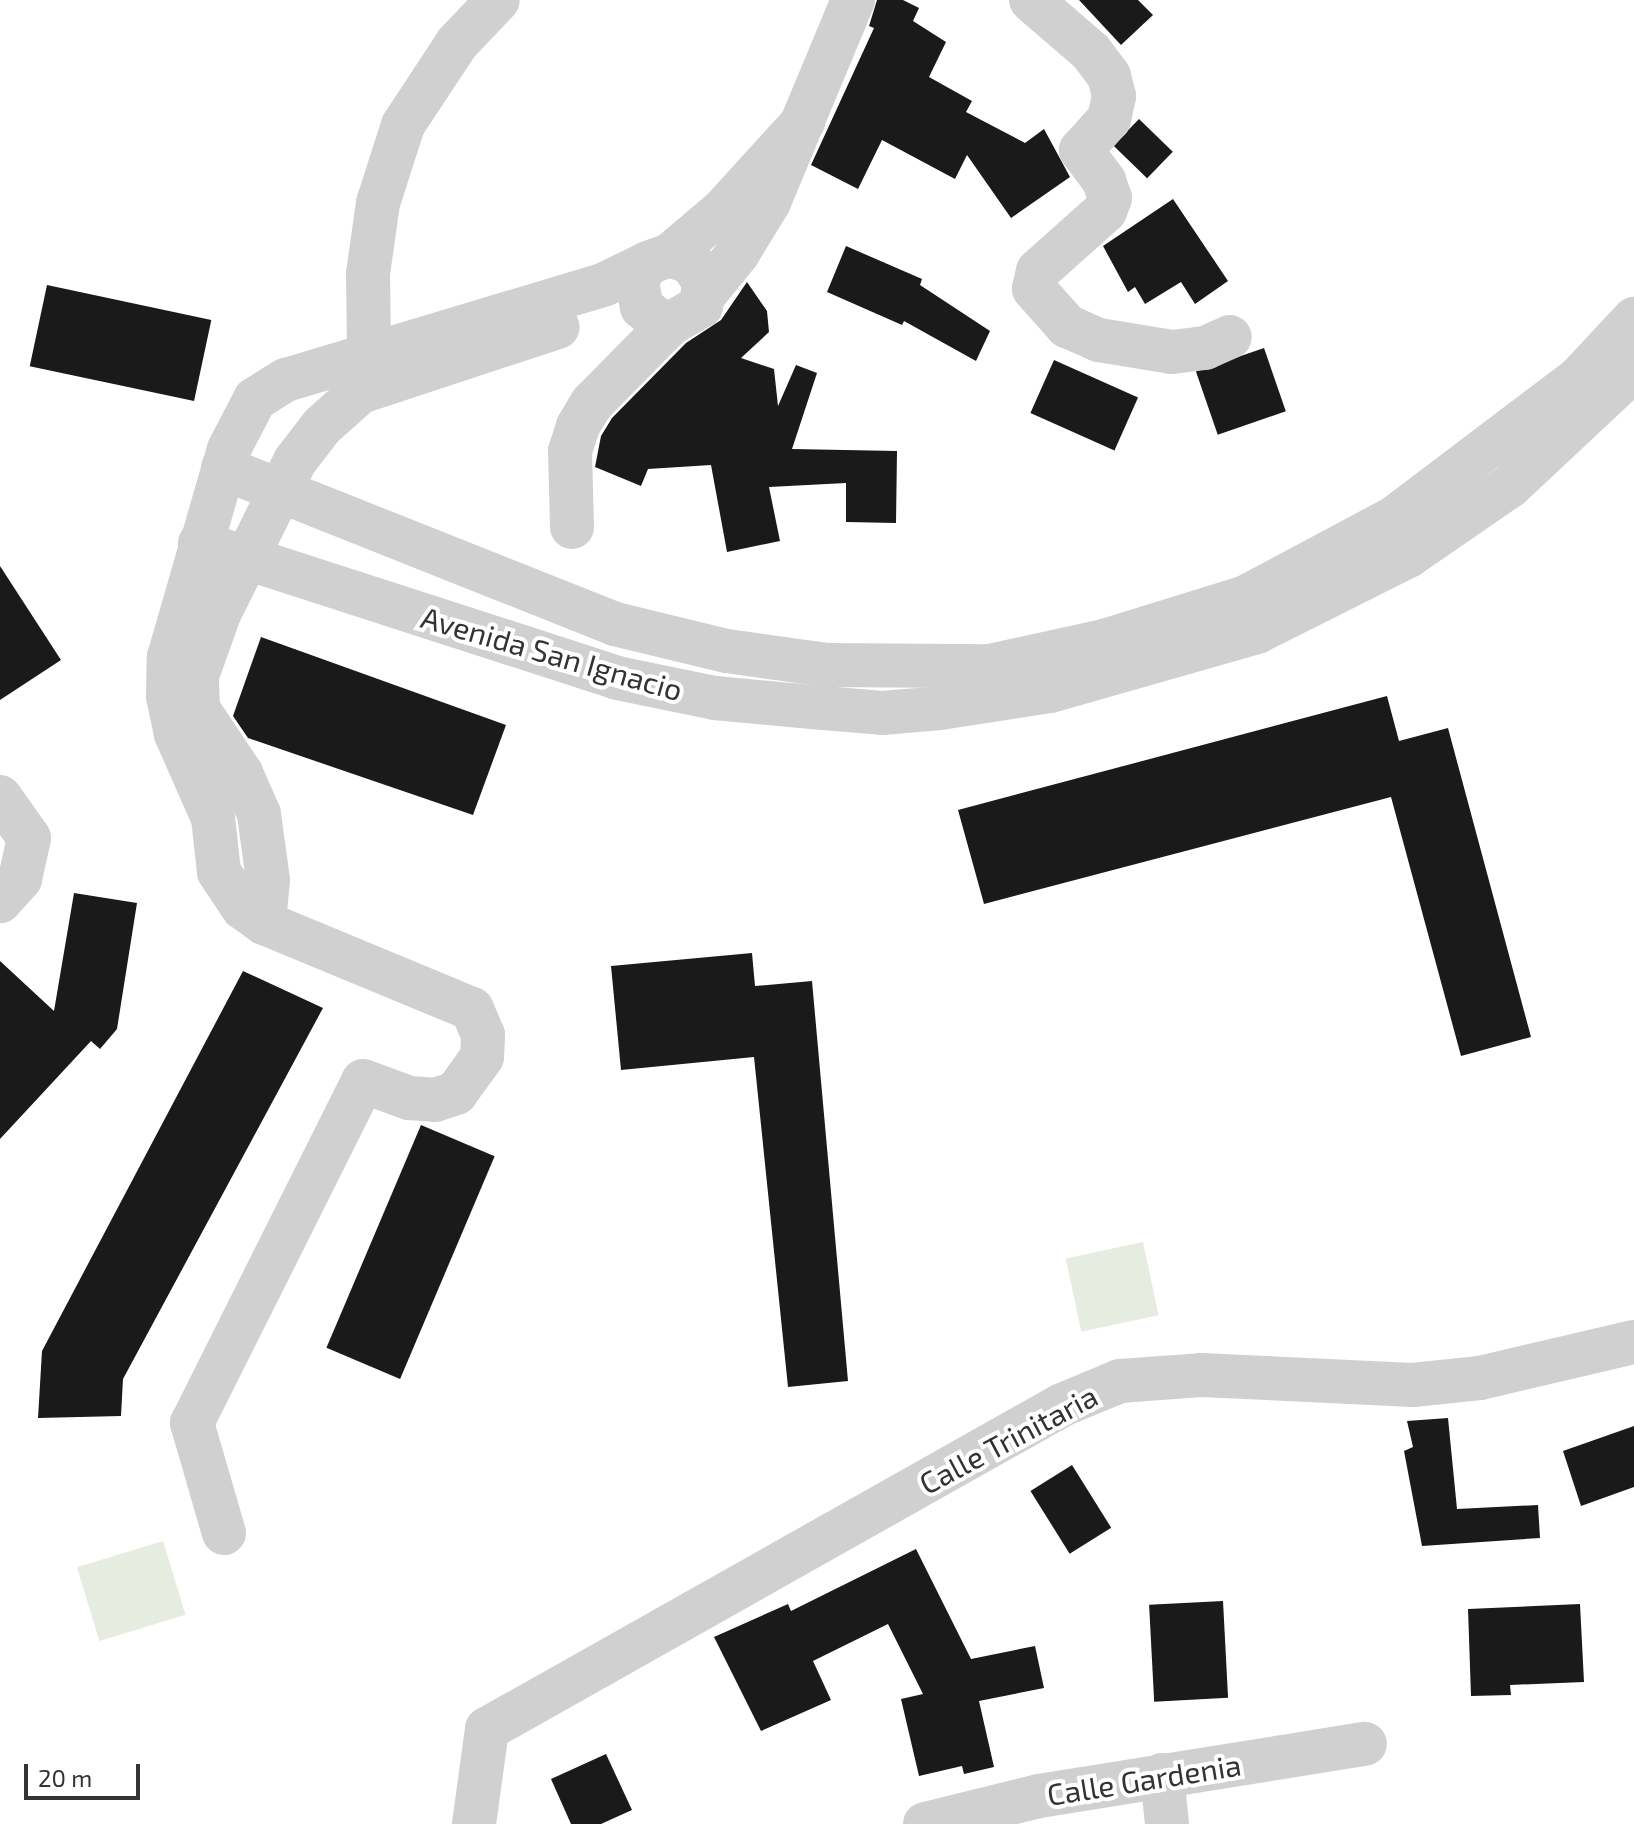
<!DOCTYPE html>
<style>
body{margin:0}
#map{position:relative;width:1634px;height:1824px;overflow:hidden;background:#fff;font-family:"Exo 2",sans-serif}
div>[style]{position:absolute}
.green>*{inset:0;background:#e6ecdf;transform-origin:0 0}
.building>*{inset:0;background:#1a1a1a;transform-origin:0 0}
.minor>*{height:44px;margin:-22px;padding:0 22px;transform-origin:22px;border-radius:22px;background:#d0d0d0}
span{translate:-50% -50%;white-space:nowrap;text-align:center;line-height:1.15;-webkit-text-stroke:8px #fff;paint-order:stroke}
.street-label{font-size:30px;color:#333}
.scale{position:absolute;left:24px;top:1764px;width:116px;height:36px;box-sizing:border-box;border:4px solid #333;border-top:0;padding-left:10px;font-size:24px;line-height:28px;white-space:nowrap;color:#333;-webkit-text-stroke:6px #fff;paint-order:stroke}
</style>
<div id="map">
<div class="green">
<i style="left:1143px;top:1242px;width:75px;height:79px;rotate:78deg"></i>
<i style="left:163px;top:1541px;width:77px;height:90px;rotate:73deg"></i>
</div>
<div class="building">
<i style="clip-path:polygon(877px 0,903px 0,919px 8px,913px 21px,946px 42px,929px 77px,972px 101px,966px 112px,1025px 143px,1044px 129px,1070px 177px,1011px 218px,967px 155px,955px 179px,882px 140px,858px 189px,811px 165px,874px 28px,869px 26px)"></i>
<i style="clip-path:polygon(1079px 0,1138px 0,1153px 15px,1121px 45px)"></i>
<i style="left:1139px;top:119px;width:47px;height:37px;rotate:44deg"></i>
<i style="clip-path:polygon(1173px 199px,1228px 281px,1195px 304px,1181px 282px,1145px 304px,1135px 287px,1128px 292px,1103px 246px)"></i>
<i style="clip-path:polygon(846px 246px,922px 279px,920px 285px,990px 331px,976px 361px,904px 321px,902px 325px,827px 292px)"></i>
<i style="clip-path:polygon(747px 282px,767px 311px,769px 332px,741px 358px,774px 369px,778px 406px,796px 365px,817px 373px,792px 449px,897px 451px,896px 523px,846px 522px,846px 483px,769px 487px,780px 541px,727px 552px,711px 465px,648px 469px,641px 486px,595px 467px,601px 436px,612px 418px,686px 343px,721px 320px)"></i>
<i style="left:47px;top:285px;width:168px;height:83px;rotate:12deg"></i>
<i style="left:1264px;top:348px;width:67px;height:72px;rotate:71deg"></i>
<i style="left:1054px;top:360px;width:92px;height:58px;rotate:24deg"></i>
<i style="clip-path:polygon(0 566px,61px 660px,0 700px)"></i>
<i style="clip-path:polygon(261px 637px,506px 725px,473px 815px,248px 738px,233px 716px)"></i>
<i style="clip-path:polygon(1387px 696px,1399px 741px,1448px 728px,1531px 1037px,1461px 1056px,1391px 797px,984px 904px,958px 810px)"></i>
<i style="clip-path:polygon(74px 893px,137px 903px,117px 1029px,100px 1049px,91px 1041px,0 1139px,0 961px,54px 1011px)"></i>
<i style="clip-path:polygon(752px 953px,755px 986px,812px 981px,848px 1381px,788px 1387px,754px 1057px,621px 1070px,611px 966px)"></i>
<i style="clip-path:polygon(243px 971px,323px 1008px,123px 1379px,121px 1416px,38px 1418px,42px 1351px)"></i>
<i style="left:421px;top:1125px;width:80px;height:242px;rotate:23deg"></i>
<i style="clip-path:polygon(1448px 1418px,1457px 1509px,1538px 1505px,1540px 1538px,1422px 1546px,1404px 1451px,1413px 1447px,1407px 1421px)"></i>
<i style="clip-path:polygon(1634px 1426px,1634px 1487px,1581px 1506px,1563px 1451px)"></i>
<i style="left:1072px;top:1465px;width:74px;height:49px;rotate:58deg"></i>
<i style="clip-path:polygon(916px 1549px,971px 1659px,1035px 1646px,1044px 1688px,979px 1701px,994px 1767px,964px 1774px,962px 1766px,919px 1776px,901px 1699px,923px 1694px,888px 1624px,813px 1661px,831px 1700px,761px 1731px,714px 1637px,788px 1604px,791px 1611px)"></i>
<i style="left:1223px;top:1601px;width:97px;height:74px;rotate:87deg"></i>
<i style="clip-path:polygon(1580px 1604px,1584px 1682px,1510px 1685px,1511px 1695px,1471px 1696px,1468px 1609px)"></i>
<i style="clip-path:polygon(606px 1754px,632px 1810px,601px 1824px,571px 1824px,551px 1779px)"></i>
</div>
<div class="minor">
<i style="left:1031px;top:0;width:79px;rotate:40.9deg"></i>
<i style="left:1091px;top:52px;width:30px;rotate:53deg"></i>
<i style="left:1109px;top:76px;width:21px;rotate:76deg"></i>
<i style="left:1114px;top:96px;width:24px;rotate:102deg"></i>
<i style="left:1109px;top:119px;width:42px;rotate:132.1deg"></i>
<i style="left:1081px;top:150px;width:39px;rotate:53deg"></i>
<i style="left:1104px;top:181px;width:18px;rotate:71deg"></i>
<i style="left:1110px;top:198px;width:14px;rotate:111deg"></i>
<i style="left:1105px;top:211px;width:90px;rotate:138.2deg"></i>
<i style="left:1038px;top:271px;width:18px;rotate:103deg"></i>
<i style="left:1034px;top:289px;width:50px;rotate:48.3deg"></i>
<i style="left:1067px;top:326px;width:35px;rotate:24deg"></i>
<i style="left:1099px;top:340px;width:74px;rotate:9.3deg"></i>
<i style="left:1172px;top:352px;width:33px;rotate:-7deg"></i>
<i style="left:1205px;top:348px;width:27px;rotate:-24deg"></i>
<i style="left:670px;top:255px;width:23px;rotate:20deg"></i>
<i style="left:692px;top:263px;width:23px;rotate:59deg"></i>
<i style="left:704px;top:283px;width:23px;rotate:97deg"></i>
<i style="left:701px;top:306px;width:34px;rotate:150deg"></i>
<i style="left:671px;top:323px;width:12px;rotate:-171deg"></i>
<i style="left:659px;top:321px;width:22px;rotate:-141deg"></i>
<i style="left:642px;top:307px;width:24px;rotate:-102deg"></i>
<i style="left:637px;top:284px;width:12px;rotate:-70deg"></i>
<i style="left:641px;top:273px;width:12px;rotate:-55deg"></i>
<i style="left:648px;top:263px;width:23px;rotate:-20deg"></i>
<i style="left:670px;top:255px;width:70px;rotate:-40.3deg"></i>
<i style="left:723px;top:210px;width:119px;rotate:-47.7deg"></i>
<i style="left:704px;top:295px;width:54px;rotate:-51deg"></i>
<i style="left:738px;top:253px;width:60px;rotate:-58.7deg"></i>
<i style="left:769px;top:202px;width:219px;rotate:-67.4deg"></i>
<i style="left:369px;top:352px;width:78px;rotate:-90.7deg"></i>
<i style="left:368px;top:274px;width:72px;rotate:-82deg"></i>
<i style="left:378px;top:203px;width:82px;rotate:-72.2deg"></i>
<i style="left:403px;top:125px;width:98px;rotate:-56.6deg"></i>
<i style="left:457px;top:43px;width:59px;rotate:-46.4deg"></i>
<i style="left:223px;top:468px;width:422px;rotate:21.7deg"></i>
<i style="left:615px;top:624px;width:115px;rotate:13.6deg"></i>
<i style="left:727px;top:651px;width:101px;rotate:8deg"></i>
<i style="left:827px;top:665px;width:163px;rotate:0.4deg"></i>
<i style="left:990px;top:666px;width:117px;rotate:-12.4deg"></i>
<i style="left:1104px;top:641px;width:149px;rotate:-17.2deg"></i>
<i style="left:1246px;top:597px;width:168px;rotate:-28.1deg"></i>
<i style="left:1394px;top:518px;width:232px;rotate:-37.1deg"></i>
<i style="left:1579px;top:378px;width:81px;rotate:-47deg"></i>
<i style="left:572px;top:527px;width:76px;rotate:-91.5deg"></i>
<i style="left:570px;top:451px;width:26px;rotate:-72deg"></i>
<i style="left:578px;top:426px;width:27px;rotate:-59deg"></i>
<i style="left:592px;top:403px;width:112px;rotate:-45.4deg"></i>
<i style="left:200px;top:543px;width:438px;rotate:17.9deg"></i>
<i style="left:617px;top:678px;width:100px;rotate:11.5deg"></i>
<i style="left:715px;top:698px;width:108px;rotate:5.3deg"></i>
<i style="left:823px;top:708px;width:59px;rotate:4.8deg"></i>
<i style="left:882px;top:713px;width:58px;rotate:-4.9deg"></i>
<i style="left:940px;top:708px;width:111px;rotate:-8.8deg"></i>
<i style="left:1050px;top:691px;width:215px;rotate:-15.9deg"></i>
<i style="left:1257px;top:632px;width:169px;rotate:-26.7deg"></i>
<i style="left:1408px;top:556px;width:124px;rotate:-34.5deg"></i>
<i style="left:1510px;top:486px;width:170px;rotate:-43.1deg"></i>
<i style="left:0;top:797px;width:50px;rotate:54.7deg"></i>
<i style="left:29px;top:838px;width:42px;rotate:102.4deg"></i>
<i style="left:20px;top:879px;width:30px;rotate:132deg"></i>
<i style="left:264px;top:923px;width:43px;rotate:-84.7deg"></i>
<i style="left:268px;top:880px;width:67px;rotate:-97.8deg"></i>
<i style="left:259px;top:814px;width:45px;rotate:-113.7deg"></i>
<i style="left:241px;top:773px;width:77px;rotate:-123.9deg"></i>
<i style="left:198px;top:709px;width:33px;rotate:-92deg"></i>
<i style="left:197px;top:676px;width:66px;rotate:-70.5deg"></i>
<i style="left:219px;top:614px;width:171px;rotate:-63.6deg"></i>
<i style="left:295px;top:461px;width:44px;rotate:-52.4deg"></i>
<i style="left:322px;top:426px;width:51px;rotate:-41.8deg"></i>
<i style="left:360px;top:392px;width:208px;rotate:-18.2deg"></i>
<i style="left:224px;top:1533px;width:115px;rotate:-106.2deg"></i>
<i style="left:192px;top:1423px;width:382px;rotate:-63.4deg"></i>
<i style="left:363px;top:1081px;width:49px;rotate:20.3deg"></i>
<i style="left:409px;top:1098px;width:26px;rotate:4deg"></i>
<i style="left:435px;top:1100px;width:22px;rotate:-18deg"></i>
<i style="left:456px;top:1093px;width:44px;rotate:-54.2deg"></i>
<i style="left:482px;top:1057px;width:22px;rotate:-87deg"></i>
<i style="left:483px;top:1035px;width:28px;rotate:-113deg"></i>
<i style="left:472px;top:1009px;width:225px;rotate:-157.5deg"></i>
<i style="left:264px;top:923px;width:26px;rotate:-144deg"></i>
<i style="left:243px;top:908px;width:43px;rotate:-123.7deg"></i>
<i style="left:219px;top:872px;width:54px;rotate:-96.3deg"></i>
<i style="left:213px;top:818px;width:92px;rotate:-113.8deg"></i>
<i style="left:176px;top:734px;width:39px;rotate:-102deg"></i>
<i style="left:168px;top:696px;width:39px;rotate:-89deg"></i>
<i style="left:169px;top:657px;width:216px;rotate:-73.9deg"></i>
<i style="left:229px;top:449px;width:56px;rotate:-62.5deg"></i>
<i style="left:255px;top:399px;width:36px;rotate:-32deg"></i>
<i style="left:286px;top:380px;width:333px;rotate:-16.7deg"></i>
<i style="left:605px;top:284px;width:48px;rotate:-26deg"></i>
<i style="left:1162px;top:1775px;width:49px;rotate:84.2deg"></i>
<i style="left:474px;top:1824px;width:96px;rotate:-82.2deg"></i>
<i style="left:487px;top:1729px;width:660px;rotate:-29.4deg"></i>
<i style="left:1062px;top:1405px;width:63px;rotate:-22.5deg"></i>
<i style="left:1120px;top:1381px;width:81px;rotate:-4.2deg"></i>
<i style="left:1201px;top:1375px;width:212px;rotate:2.7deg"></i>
<i style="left:1413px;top:1385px;width:67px;rotate:-6deg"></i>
<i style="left:1480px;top:1378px;width:158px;rotate:-13.2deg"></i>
<i style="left:925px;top:1824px;width:117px;rotate:-13.8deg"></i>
<i style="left:1039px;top:1796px;width:330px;rotate:-9.1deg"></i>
</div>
<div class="street-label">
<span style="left:552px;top:653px;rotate:16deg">Avenida San Ignacio</span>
<span style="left:1008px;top:1439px;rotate:-28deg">Calle Trinitaria</span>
<span style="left:1144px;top:1779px;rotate:-9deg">Calle Gardenia</span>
</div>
<div class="scale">20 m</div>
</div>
